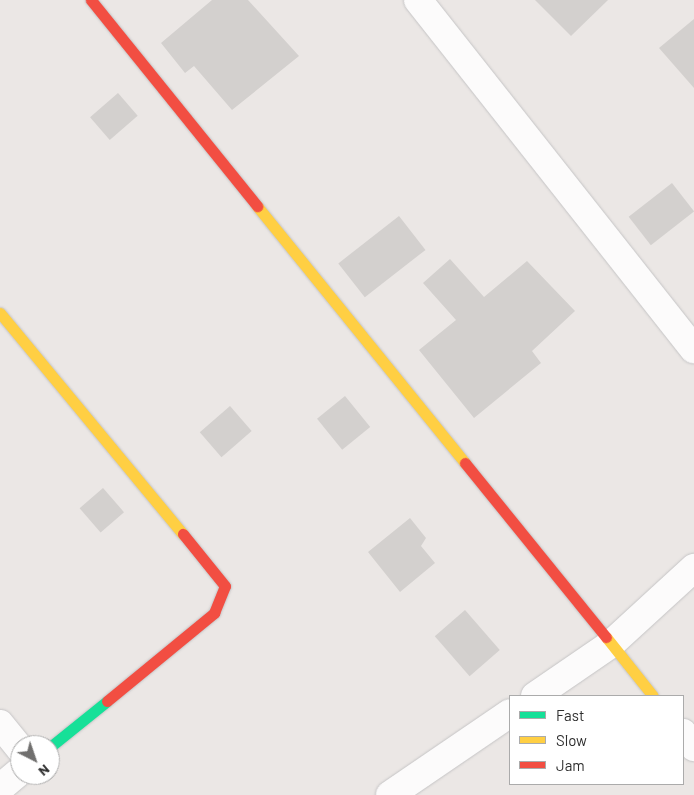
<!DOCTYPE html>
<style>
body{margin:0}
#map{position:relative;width:694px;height:795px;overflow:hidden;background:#ebe7e5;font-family:Barlow,sans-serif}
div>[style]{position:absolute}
.building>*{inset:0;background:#d3d0ce;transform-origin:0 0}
.roads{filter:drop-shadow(0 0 1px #c5c4c5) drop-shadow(0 0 1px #c5c4c5)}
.street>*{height:28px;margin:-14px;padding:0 14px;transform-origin:14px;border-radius:14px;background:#fcfbfb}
.fast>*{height:11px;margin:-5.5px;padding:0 5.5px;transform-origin:5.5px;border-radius:5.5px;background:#16e098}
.slow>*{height:11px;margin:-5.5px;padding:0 5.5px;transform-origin:5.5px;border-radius:5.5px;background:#ffcf43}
.jam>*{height:11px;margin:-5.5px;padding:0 5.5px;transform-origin:5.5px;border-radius:5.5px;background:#f24e42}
span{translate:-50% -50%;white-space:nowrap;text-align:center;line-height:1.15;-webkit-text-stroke:4.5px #fff;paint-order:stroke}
.legend{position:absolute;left:509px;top:695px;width:175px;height:90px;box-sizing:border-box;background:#fff;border:1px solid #ababab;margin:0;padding:6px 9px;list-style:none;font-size:15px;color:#2e2e2e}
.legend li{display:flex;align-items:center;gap:10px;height:25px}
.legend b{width:25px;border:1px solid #ababab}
.north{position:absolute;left:10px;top:735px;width:50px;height:50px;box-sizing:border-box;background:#fff;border:1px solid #ababab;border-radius:50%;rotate:139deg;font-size:14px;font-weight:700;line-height:20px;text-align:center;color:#2e2e2e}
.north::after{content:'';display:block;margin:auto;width:18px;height:22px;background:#706f6e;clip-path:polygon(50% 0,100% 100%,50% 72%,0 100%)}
</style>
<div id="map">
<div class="building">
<i style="clip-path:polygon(212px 0,248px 0,299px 56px,232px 110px,194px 66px,185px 73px,161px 43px)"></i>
<i style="clip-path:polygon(535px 0,608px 0,571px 36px)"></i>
<i style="clip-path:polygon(694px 19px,694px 88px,659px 48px)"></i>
<i style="left:118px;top:93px;width:30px;height:37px;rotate:49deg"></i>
<i style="left:672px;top:183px;width:36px;height:55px;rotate:52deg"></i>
<i style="left:399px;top:216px;width:43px;height:77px;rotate:52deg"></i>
<i style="clip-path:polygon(450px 259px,484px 297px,527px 261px,575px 311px,532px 351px,541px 363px,474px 418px,419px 350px,456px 320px,423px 283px)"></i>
<i style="left:345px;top:396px;width:40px;height:36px;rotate:51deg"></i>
<i style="left:230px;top:406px;width:33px;height:40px;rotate:49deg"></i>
<i style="left:103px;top:488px;width:32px;height:31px;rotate:49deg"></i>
<i style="clip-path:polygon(410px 518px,426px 538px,421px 546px,435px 563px,400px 592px,368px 552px)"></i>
<i style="left:465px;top:610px;width:53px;height:40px;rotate:49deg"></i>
</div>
<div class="roads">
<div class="street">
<i style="left:418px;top:0;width:445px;rotate:51.7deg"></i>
<i style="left:535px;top:696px;width:92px;rotate:-34.4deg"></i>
<i style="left:611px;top:644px;width:113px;rotate:-42.5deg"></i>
<i style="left:0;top:724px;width:32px;rotate:51deg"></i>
<i style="left:683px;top:733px;width:18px;rotate:52deg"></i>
<i style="left:0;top:788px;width:26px;rotate:-40deg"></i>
<i style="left:390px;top:795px;width:145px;rotate:-34.3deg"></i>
</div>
<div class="fast">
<i style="left:50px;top:747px;width:73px;rotate:-38.9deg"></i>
</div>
<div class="slow">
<i style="left:257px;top:206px;width:331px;rotate:51deg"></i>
<i style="left:0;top:313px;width:287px;rotate:50.4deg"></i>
<i style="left:606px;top:637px;width:75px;rotate:51.5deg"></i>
</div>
<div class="jam">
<i style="left:91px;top:0;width:265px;rotate:51.1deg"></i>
<i style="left:465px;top:463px;width:224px;rotate:51deg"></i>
<i style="left:107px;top:701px;width:139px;rotate:-39.4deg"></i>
<i style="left:214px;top:613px;width:29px;rotate:-68deg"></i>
<i style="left:225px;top:586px;width:67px;rotate:-128.9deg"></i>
</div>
</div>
<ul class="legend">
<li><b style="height:6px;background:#16e098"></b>Fast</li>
<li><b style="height:6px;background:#ffcf43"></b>Slow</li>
<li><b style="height:6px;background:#f24e42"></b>Jam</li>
</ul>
<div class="north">N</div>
</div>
